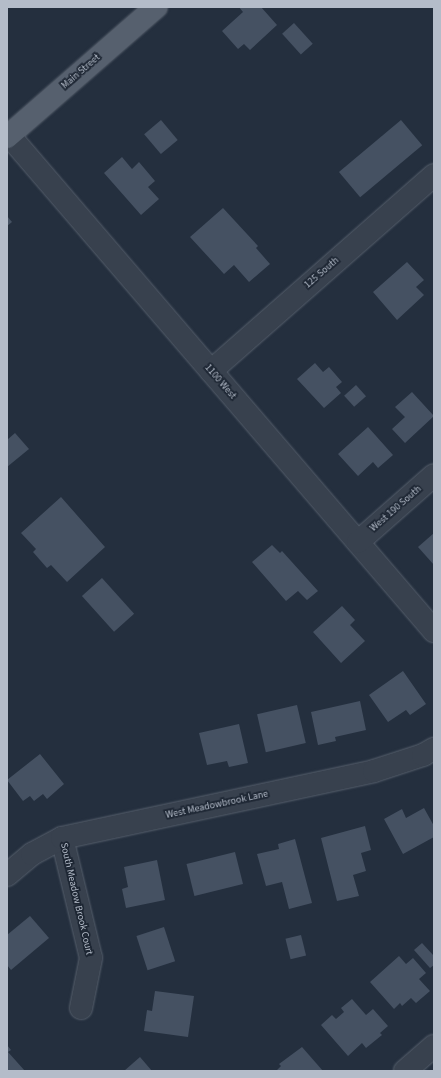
<!DOCTYPE html>
<style>
body{margin:0}
#map{position:relative;width:441px;height:1078px;overflow:hidden;background:#242f3e;font-family:"Source Sans 3",sans-serif}
div>[style]{position:absolute}
.building>*{inset:0;background:#455162;transform-origin:0 0}
.roads{filter:drop-shadow(0 0 1px #565f6c) drop-shadow(0 0 1px #565f6c)}
.minor>*{height:22px;margin:-11px;padding:0 11px;transform-origin:11px;border-radius:11px;background:#38414e}
.major>*{height:22px;margin:-11px;padding:0 11px;transform-origin:11px;border-radius:11px;background:#56606e}
span{translate:-50% -50%;white-space:nowrap;text-align:center;line-height:1.15;-webkit-text-stroke:3.5px #1d2633;paint-order:stroke}
.street-label{font-size:10px;color:#b4bcc9}
.frame{position:absolute;inset:0;border:8px solid #b4bcc9;pointer-events:none}
</style>
<div id="map">
<div class="building">
<i style="clip-path:polygon(239px 7px,261px 7px,277px 25px,250px 50px,244px 44px,238px 49px,222px 31px,243px 12px)"></i>
<i style="left:294px;top:23px;width:28px;height:16px;rotate:48deg"></i>
<i style="left:161px;top:120px;width:26px;height:22px;rotate:50deg"></i>
<i style="left:401px;top:120px;width:33px;height:81px;rotate:50deg"></i>
<i style="clip-path:polygon(122px 157px,132px 169px,139px 162px,155px 181px,148px 187px,159px 199px,141px 215px,104px 173px)"></i>
<i style="clip-path:polygon(223px 208px,258px 246px,256px 248px,270px 264px,249px 282px,234px 265px,224px 274px,190px 237px)"></i>
<i style="clip-path:polygon(7px 216px,12px 222px,7px 226px)"></i>
<i style="clip-path:polygon(407px 262px,424px 280px,416px 287px,424px 295px,397px 320px,373px 292px)"></i>
<i style="clip-path:polygon(315px 363px,323px 372px,329px 367px,342px 382px,336px 387px,341px 393px,324px 408px,297px 379px)"></i>
<i style="left:356px;top:385px;width:15px;height:16px;rotate:48deg"></i>
<i style="clip-path:polygon(412px 392px,434px 416px,405px 443px,392px 429px,405px 417px,395px 407px)"></i>
<i style="clip-path:polygon(368px 427px,393px 455px,378px 468px,373px 462px,358px 476px,338px 454px)"></i>
<i style="clip-path:polygon(15px 433px,29px 449px,7px 467px,7px 440px)"></i>
<i style="clip-path:polygon(61px 497px,105px 547px,67px 582px,51px 565px,47px 568px,33px 552px,36px 549px,21px 533px)"></i>
<i style="clip-path:polygon(434px 533px,434px 565px,418px 547px)"></i>
<i style="clip-path:polygon(272px 545px,280px 553px,282px 551px,318px 591px,307px 600px,298px 591px,286px 601px,252px 562px)"></i>
<i style="left:102px;top:578px;width:48px;height:27px;rotate:48deg"></i>
<i style="clip-path:polygon(342px 606px,355px 620px,350px 625px,365px 641px,341px 663px,313px 632px)"></i>
<i style="clip-path:polygon(403px 671px,426px 704px,410px 715px,406px 710px,388px 722px,369px 695px)"></i>
<i style="clip-path:polygon(360px 701px,366px 730px,335px 737px,336px 741px,318px 745px,311px 712px)"></i>
<i style="left:297px;top:705px;width:39px;height:41px;rotate:77deg"></i>
<i style="clip-path:polygon(239px 724px,248px 763px,229px 767px,227px 761px,207px 765px,199px 733px)"></i>
<i style="clip-path:polygon(40px 754px,64px 784px,47px 799px,43px 794px,34px 801px,30px 796px,23px 801px,7px 780px)"></i>
<i style="clip-path:polygon(424px 808px,434px 826px,434px 837px,403px 854px,384px 819px,402px 809px,406px 818px)"></i>
<i style="clip-path:polygon(365px 826px,371px 850px,361px 853px,366px 871px,353px 875px,359px 896px,337px 901px,321px 838px)"></i>
<i style="clip-path:polygon(295px 839px,312px 903px,289px 909px,282px 882px,266px 886px,257px 854px,279px 849px,278px 844px)"></i>
<i style="left:235px;top:852px;width:33px;height:50px;rotate:76deg"></i>
<i style="clip-path:polygon(157px 860px,165px 900px,126px 908px,122px 889px,128px 887px,124px 867px)"></i>
<i style="clip-path:polygon(30px 916px,49px 938px,11px 970px,7px 965px,7px 935px)"></i>
<i style="left:164px;top:927px;width:36px;height:29px;rotate:72deg"></i>
<i style="left:301px;top:935px;width:21px;height:16px;rotate:76deg"></i>
<i style="clip-path:polygon(422px 943px,434px 956px,434px 965px,430px 968px,414px 950px)"></i>
<i style="clip-path:polygon(399px 956px,406px 964px,413px 958px,426px 973px,419px 979px,430px 991px,416px 1003px,411px 998px,402px 1006px,400px 1003px,394px 1009px,370px 982px)"></i>
<i style="clip-path:polygon(155px 991px,194px 996px,188px 1037px,144px 1031px,147px 1010px,152px 1011px)"></i>
<i style="clip-path:polygon(352px 999px,366px 1015px,373px 1009px,388px 1026px,380px 1033px,382px 1035px,366px 1048px,362px 1043px,348px 1056px,321px 1025px,332px 1015px,336px 1019px,344px 1012px,341px 1008px)"></i>
<i style="clip-path:polygon(7px 1045px,11px 1050px,8px 1052px,25px 1071px,7px 1071px)"></i>
<i style="clip-path:polygon(302px 1047px,323px 1071px,276px 1071px,281px 1066px,279px 1064px)"></i>
<i style="clip-path:polygon(140px 1057px,152px 1071px,124px 1071px)"></i>
</div>
<div class="roads">
<div class="minor">
<i style="left:7px;top:133px;width:656px;rotate:49.39deg"></i>
<i style="left:211px;top:371px;width:297px;rotate:-41.3deg"></i>
<i style="left:358px;top:542px;width:101px;rotate:-41.4deg"></i>
<i style="left:62px;top:838px;width:123px;rotate:76.4deg"></i>
<i style="left:91px;top:958px;width:51px;rotate:101.3deg"></i>
<i style="left:7px;top:875px;width:33px;rotate:-40deg"></i>
<i style="left:32px;top:854px;width:34px;rotate:-28deg"></i>
<i style="left:62px;top:838px;width:319px;rotate:-12.1deg"></i>
<i style="left:374px;top:771px;width:52px;rotate:-18.1deg"></i>
<i style="left:423px;top:755px;width:13px;rotate:-29deg"></i>
<i style="left:405px;top:1071px;width:38px;rotate:-41deg"></i>
</div>
<div class="major">
<i style="left:7px;top:137px;width:198px;rotate:-41.1deg"></i>
</div>
</div>
<div class="street-label">
<span style="left:81px;top:72px;rotate:-41deg">Main Street</span>
<span style="left:322px;top:273px;rotate:-41deg">125 South</span>
<span style="left:220px;top:382px;rotate:49deg">1100 West</span>
<span style="left:396px;top:509px;rotate:-41deg">West 190 South</span>
<span style="left:217px;top:805px;rotate:-12deg">West Meadowbrook Lane</span>
<span style="left:76px;top:899px;rotate:77deg">South Meadow Brook Court</span>
</div>
<div class="frame"></div>
</div>
